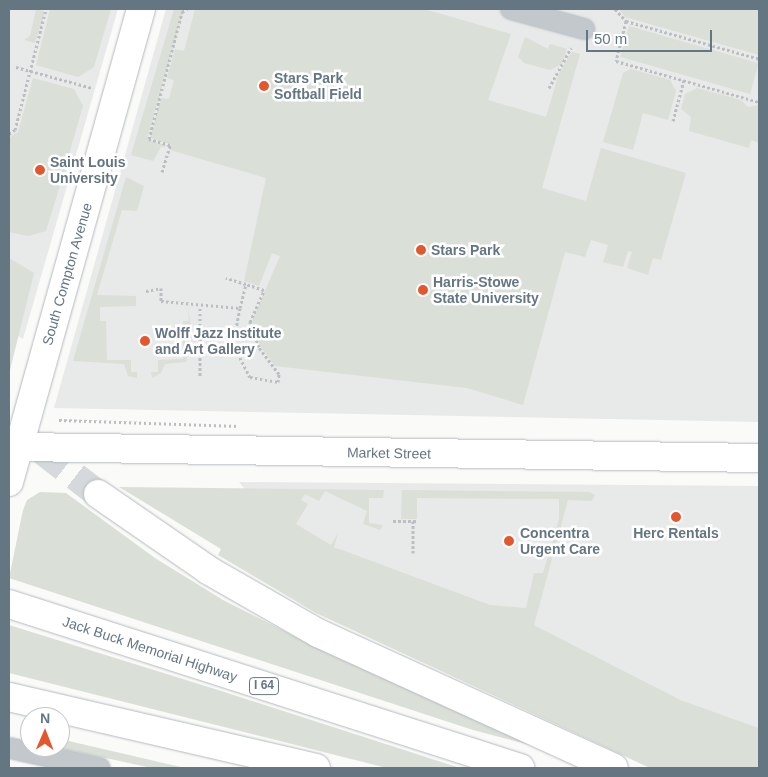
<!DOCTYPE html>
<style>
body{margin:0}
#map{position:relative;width:768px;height:777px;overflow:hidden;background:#fafaf8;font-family:Helvetica,sans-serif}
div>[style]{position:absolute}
.built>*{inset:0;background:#e8e9e9}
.green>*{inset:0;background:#dadfd7;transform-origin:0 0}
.motorway-tunnel>*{height:28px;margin-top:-14px;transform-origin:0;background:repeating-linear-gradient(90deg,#d5d9db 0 28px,transparent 0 42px)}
.path>*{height:3px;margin-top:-1.5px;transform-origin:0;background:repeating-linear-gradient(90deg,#bbbfc2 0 2.5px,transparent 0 5px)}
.roads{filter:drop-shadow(0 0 1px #b3babf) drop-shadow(0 0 1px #b3babf)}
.minor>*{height:20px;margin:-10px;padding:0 10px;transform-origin:10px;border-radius:10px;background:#c3c8cc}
.secondary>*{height:28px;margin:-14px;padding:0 14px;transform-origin:14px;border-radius:14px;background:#fff}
.primary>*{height:28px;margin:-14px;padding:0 14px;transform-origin:14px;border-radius:14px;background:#fff}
.motorway>*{height:28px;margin:-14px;padding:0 14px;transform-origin:14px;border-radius:14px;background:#fff}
.dots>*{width:14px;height:14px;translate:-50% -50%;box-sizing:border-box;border:2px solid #fff;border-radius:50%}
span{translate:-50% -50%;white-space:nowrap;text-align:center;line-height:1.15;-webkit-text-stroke:5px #fff;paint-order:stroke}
.shield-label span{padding:1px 4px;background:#fff;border:1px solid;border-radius:4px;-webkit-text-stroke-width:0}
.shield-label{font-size:12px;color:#657683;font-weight:700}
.poi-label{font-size:14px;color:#657683;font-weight:700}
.left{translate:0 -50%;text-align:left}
.street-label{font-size:14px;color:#657683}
.frame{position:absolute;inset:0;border:10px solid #657683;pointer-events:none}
.north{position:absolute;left:20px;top:707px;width:50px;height:50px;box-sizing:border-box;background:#fff;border:1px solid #c1c8cd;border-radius:50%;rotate:1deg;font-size:14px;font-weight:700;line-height:20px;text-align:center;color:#657683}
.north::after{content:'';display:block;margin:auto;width:18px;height:22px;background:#e4572e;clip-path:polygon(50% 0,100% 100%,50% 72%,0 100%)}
.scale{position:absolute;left:586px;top:30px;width:126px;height:22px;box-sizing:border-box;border:2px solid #657683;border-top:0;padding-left:6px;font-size:15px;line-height:18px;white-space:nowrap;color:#657683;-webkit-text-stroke:4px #fff;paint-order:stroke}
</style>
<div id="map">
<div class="built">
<i style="clip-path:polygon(9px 9px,118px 9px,23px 339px,9px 330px)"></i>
<i style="clip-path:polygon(166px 9px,759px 9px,759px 422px,54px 408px)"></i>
<i style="clip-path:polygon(239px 482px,759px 486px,759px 728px,681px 700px,534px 625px,306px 536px,253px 499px)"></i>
</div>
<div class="green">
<i style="clip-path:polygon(36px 9px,45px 12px,35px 43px,24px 40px,30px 36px)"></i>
<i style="clip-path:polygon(50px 9px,111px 9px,94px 67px,78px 77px,36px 65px)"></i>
<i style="clip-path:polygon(174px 9px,184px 9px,147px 139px,168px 146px,161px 147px,153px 161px,131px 155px)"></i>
<i style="clip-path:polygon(195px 9px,424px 9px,511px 34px,488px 100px,546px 117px,559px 73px,572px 52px,580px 54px,542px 188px,586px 201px,601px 148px,686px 173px,661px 260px,653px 258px,648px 275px,627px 268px,632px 252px,628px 251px,623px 267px,603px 262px,608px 245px,591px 240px,585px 257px,565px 252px,523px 405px,467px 388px,275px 366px,260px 346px,252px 321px,280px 256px,272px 253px,259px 286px,244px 281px,266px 178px,170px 150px,171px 144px,150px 138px,161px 98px,169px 99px,174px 80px,167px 78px,175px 49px,184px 51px)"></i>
<i style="clip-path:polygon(619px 9px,759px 9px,759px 55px,625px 17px)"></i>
<i style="left:629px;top:26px;width:135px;height:32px;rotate:16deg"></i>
<i style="clip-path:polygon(525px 37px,548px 49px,550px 44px,567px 49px,562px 64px,550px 70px,524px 63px,518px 57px)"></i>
<i style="clip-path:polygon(631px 69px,670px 80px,676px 91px,668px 120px,643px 113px,633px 150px,603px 142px,623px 73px)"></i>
<i style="clip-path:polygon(33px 78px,74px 89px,83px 106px,67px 161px,62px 159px,60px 164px,66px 166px,46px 231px,28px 236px,9px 232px,9px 138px,18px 132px)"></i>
<i style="clip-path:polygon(697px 88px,741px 100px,748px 107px,759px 105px,759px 143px,751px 140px,749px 148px,689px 131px,691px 117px,681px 109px,685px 94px)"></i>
<i style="clip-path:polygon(126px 177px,144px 186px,137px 211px,122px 210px,97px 295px,136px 296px,136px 306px,100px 307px,100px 321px,106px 321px,107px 360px,131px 360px,131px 372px,137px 372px,137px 378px,128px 376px,124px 364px,73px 361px)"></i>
<i style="clip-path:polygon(9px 258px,34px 273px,9px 374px)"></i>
<i style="clip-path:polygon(188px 305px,192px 334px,186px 362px,165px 364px,161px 373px,152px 378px,151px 372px,158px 372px,158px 360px,183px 359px,183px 321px,189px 321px)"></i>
<i style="clip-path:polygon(119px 487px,384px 490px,383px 498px,369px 498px,369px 523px,383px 525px,380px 530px,363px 524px,367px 511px,325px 491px,319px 501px,305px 494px,301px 500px,308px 504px,296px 524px,331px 545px,338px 533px,334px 547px,490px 605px,526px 608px,534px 573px,543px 573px,559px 519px,559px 499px,417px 498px,417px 519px,401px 519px,402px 490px,589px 492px,595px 495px,592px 501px,568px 500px,534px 625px,681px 700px,759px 728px,759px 768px,650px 768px,316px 613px,218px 555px,221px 549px)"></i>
<i style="clip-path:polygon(40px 492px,66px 493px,155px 558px,223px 600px,336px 657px,534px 746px,473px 730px,9px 578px,23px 510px,27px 500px)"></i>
<i style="clip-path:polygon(9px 625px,215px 689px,460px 768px,387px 768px,9px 673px)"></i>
<i style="clip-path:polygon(60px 739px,185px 768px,152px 768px,55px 747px,60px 747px)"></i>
</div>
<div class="motorway-tunnel">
<i style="left:9px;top:425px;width:113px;rotate:37.8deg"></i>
</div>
<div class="path">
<i style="left:615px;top:9px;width:16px;rotate:47deg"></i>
<i style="left:626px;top:21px;width:138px;rotate:15.9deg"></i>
<i style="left:626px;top:21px;width:41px;rotate:104deg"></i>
<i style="left:616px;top:61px;width:149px;rotate:16deg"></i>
<i style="left:16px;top:67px;width:79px;rotate:15.4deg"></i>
<i style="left:549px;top:88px;width:46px;rotate:-61.2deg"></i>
<i style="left:673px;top:121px;width:42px;rotate:-75deg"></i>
<i style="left:9px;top:134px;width:7px;rotate:-34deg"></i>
<i style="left:15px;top:130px;width:125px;rotate:-75.6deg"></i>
<i style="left:162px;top:172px;width:28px;rotate:-73deg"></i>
<i style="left:170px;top:145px;width:22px;rotate:-164deg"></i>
<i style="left:149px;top:139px;width:131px;rotate:-75.4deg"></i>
<i style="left:182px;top:12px;width:6px;rotate:-31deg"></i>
<i style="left:146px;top:291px;width:15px;rotate:-11deg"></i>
<i style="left:161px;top:288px;width:13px;rotate:90deg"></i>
<i style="left:161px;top:301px;width:79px;rotate:5.1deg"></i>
<i style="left:240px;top:308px;width:25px;rotate:-76deg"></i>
<i style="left:246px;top:284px;width:21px;rotate:-163deg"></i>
<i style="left:200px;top:308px;width:69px;rotate:90deg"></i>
<i style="left:240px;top:308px;width:37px;rotate:101deg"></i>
<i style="left:233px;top:344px;width:37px;rotate:63deg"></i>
<i style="left:250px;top:377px;width:28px;rotate:10deg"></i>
<i style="left:278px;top:382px;width:8px;rotate:-83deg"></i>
<i style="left:279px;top:374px;width:34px;rotate:-127deg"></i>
<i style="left:259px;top:347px;width:27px;rotate:-110deg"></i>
<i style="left:250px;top:322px;width:35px;rotate:-66deg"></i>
<i style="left:264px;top:290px;width:19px;rotate:-162deg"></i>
<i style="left:59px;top:420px;width:180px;rotate:1.9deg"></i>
<i style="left:393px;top:521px;width:24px"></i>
<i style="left:413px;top:553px;width:32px;rotate:-90deg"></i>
</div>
<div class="roads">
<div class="minor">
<i style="left:511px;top:9px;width:76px;rotate:15.3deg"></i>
<i style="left:9px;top:748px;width:93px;rotate:12.4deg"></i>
</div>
<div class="secondary">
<i style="left:9px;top:482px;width:491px;rotate:-74.4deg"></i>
</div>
<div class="primary">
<i style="left:9px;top:442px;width:11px;rotate:27deg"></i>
<i style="left:19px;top:447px;width:740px;rotate:0.85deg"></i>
</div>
<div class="motorway">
<i style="left:98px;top:494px;width:134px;rotate:34.6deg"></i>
<i style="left:208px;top:570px;width:127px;rotate:29.8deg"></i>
<i style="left:318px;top:633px;width:325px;rotate:24.5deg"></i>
<i style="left:9px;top:604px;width:537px;rotate:17.79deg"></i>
<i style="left:9px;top:697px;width:315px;rotate:13deg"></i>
</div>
</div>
<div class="dots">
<i style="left:264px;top:86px;background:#e4572e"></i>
<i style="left:40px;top:170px;background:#e4572e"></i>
<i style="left:421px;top:250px;background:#e4572e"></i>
<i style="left:423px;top:290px;background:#e4572e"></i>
<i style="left:145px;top:341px;background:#e4572e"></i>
<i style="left:676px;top:517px;background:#e4572e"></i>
<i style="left:509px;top:541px;background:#e4572e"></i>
</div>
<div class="shield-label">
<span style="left:264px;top:686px">I 64</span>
</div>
<div class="poi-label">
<span class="left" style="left:274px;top:86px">Stars Park<br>Softball Field</span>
<span class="left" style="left:50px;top:170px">Saint Louis<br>University</span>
<span class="left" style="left:431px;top:250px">Stars Park</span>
<span class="left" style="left:433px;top:290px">Harris-Stowe<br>State University</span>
<span class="left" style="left:155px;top:341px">Wolff Jazz Institute<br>and Art Gallery</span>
<span class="left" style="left:520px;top:541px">Concentra<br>Urgent Care</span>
<span style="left:676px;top:533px">Herc Rentals</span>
</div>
<div class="street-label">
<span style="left:67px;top:274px;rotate:-74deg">South Compton Avenue</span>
<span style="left:389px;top:453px;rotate:1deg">Market Street</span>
<span style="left:150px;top:649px;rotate:18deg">Jack Buck Memorial Highway</span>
</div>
<div class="frame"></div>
<div class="north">N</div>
<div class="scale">50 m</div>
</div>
